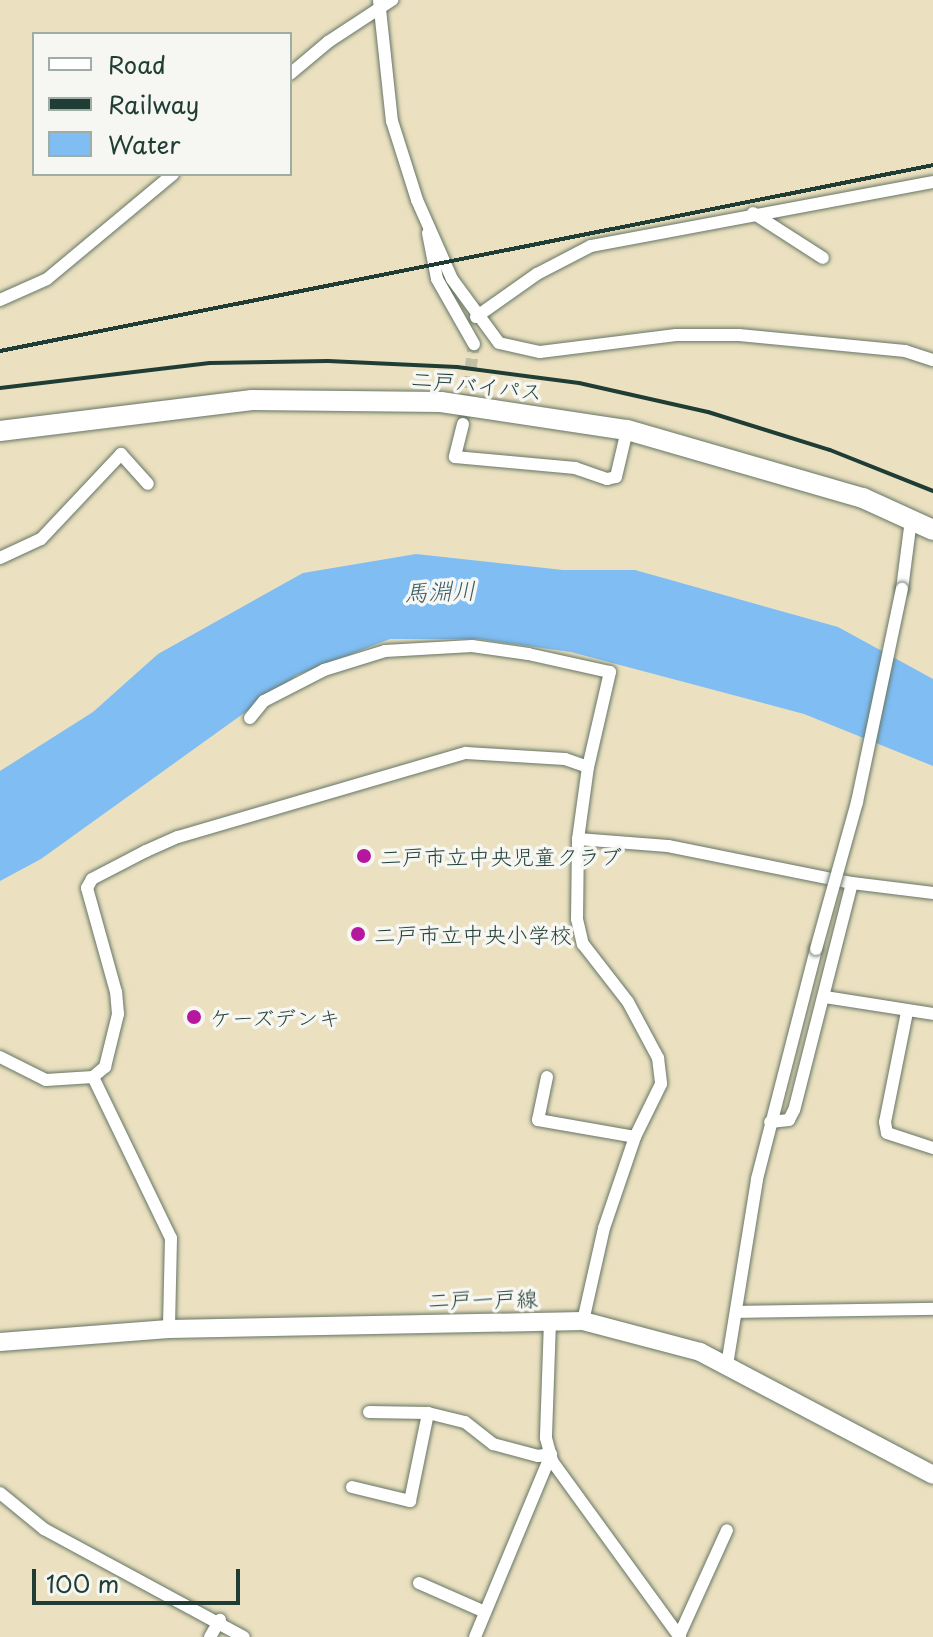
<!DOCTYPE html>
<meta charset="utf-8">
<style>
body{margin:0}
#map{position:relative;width:933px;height:1637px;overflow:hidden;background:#ebe1c0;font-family:"Playpen Sans","Klee One",sans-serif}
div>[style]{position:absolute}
.water>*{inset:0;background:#7fbdf3}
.minor-tunnel>*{height:12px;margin-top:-6px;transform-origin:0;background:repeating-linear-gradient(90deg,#c2c0a4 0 12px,transparent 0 18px)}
.roads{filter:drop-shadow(0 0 2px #667665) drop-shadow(0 0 2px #667665)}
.minor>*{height:12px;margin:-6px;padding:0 6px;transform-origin:6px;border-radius:6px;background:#fff}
.secondary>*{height:18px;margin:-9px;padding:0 9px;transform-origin:9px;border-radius:9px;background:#fff}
.trunk>*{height:20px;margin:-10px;padding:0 10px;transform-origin:10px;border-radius:10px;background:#fff}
.rail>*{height:4px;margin:-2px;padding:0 2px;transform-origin:2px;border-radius:2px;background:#1f3d34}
.bridges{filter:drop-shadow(0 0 2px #667665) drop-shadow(0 0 2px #667665)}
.minor-bridge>*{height:12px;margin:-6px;padding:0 6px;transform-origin:6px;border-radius:6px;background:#fff}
.dots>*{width:22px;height:22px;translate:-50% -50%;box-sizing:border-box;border:4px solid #f6f6f2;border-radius:50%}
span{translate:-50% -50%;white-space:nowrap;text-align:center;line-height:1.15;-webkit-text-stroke:7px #f6f6f2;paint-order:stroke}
.street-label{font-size:22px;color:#1f3d34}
.poi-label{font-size:22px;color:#1f3d34}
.left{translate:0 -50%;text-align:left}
.water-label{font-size:24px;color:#375d64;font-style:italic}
.legend{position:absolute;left:32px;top:32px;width:260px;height:144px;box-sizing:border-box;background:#f6f6f2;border:2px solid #a0aca6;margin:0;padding:10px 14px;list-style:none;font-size:24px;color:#1f3d34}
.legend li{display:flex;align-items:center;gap:16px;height:40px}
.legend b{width:40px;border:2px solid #a0aca6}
.scale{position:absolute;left:32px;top:1569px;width:208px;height:36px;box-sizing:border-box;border:4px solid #1f3d34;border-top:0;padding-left:10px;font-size:24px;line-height:28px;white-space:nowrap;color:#1f3d34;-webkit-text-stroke:6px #f6f6f2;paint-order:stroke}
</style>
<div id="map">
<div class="water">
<i style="clip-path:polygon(416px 554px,563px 570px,635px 570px,838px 627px,933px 679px,933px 766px,804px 714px,571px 652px,478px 639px,390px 639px,297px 675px,41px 859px,0 881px,0 771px,93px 712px,158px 654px,303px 573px)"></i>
</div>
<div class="minor-tunnel">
<i style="left:463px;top:424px;width:81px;rotate:-82.2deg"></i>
</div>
<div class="roads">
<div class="minor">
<i style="left:379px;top:0;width:122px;rotate:83.9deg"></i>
<i style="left:392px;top:121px;width:83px;rotate:72.4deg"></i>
<i style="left:417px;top:200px;width:86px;rotate:66.1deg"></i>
<i style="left:452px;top:279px;width:79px;rotate:53.7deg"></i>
<i style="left:499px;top:343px;width:42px;rotate:12.4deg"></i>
<i style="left:540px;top:352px;width:137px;rotate:-7.1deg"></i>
<i style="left:676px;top:335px;width:63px"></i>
<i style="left:739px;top:335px;width:167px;rotate:5.5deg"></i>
<i style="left:905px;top:351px;width:29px;rotate:18deg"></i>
<i style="left:290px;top:74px;width:50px;rotate:-40.1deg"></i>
<i style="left:328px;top:42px;width:77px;rotate:-33.3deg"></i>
<i style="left:753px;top:213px;width:83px;rotate:32.7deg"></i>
<i style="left:428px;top:233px;width:47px;rotate:78.9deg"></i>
<i style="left:437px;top:279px;width:75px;rotate:60.4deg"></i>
<i style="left:0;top:300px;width:51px;rotate:-24.1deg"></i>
<i style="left:47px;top:279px;width:164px;rotate:-39.8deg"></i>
<i style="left:476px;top:317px;width:75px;rotate:-35.2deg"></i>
<i style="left:537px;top:274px;width:61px;rotate:-27.4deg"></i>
<i style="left:591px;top:246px;width:348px;rotate:-10.6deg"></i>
<i style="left:463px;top:424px;width:34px;rotate:104deg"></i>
<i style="left:455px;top:457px;width:121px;rotate:5.2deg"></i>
<i style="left:575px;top:468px;width:34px;rotate:19deg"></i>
<i style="left:607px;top:479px;width:9px;rotate:-13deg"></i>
<i style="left:616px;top:477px;width:48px;rotate:-76.8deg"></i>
<i style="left:0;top:558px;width:45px;rotate:-24.9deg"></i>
<i style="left:41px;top:539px;width:117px;rotate:-46.7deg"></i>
<i style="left:121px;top:454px;width:40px;rotate:48deg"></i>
<i style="left:902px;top:589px;width:70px;rotate:-82.6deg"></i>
<i style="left:250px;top:718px;width:22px;rotate:-51deg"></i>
<i style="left:264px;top:701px;width:68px;rotate:-27.3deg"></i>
<i style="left:324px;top:670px;width:64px;rotate:-17.3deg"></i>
<i style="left:385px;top:651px;width:87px;rotate:-3.3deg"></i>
<i style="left:472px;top:646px;width:57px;rotate:8.1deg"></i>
<i style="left:528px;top:654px;width:84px;rotate:12.4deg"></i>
<i style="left:610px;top:672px;width:98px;rotate:103deg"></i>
<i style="left:578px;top:839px;width:90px;rotate:4.4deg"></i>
<i style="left:668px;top:846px;width:188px;rotate:11.4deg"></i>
<i style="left:852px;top:883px;width:234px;rotate:104.3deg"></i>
<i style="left:794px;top:1110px;width:11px;rotate:117deg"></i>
<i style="left:789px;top:1120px;width:19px;rotate:174deg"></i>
<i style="left:852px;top:883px;width:82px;rotate:7deg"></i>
<i style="left:825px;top:997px;width:109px;rotate:8.9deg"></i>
<i style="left:907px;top:1012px;width:112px;rotate:101.3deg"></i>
<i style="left:885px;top:1122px;width:11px;rotate:80deg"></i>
<i style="left:887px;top:1133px;width:48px;rotate:18.1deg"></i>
<i style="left:0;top:1057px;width:51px;rotate:26.6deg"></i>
<i style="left:46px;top:1080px;width:47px;rotate:-3.7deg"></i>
<i style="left:93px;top:1077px;width:16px;rotate:-40deg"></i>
<i style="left:105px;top:1067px;width:55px;rotate:-76.2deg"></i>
<i style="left:118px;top:1014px;width:22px;rotate:-95deg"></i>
<i style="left:116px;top:992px;width:108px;rotate:-105.6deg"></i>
<i style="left:87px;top:888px;width:10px;rotate:-61deg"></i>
<i style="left:92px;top:879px;width:61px;rotate:-27.4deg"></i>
<i style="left:146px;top:851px;width:35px;rotate:-24deg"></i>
<i style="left:178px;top:837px;width:300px;rotate:-16.3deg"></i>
<i style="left:466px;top:753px;width:99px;rotate:3.5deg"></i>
<i style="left:565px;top:759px;width:24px;rotate:19deg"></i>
<i style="left:588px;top:767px;width:73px;rotate:97.9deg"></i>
<i style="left:578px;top:839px;width:80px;rotate:90.7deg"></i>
<i style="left:577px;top:919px;width:26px;rotate:77deg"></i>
<i style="left:583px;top:944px;width:73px;rotate:52.2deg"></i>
<i style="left:628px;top:1002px;width:64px;rotate:61.8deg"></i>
<i style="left:658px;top:1058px;width:26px;rotate:83deg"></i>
<i style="left:661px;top:1084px;width:59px;rotate:116.1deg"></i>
<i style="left:635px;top:1137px;width:96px;rotate:108.8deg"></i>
<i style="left:604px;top:1228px;width:95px;rotate:102.7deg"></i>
<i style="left:93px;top:1077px;width:179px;rotate:64.2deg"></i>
<i style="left:171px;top:1238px;width:91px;rotate:91.3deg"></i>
<i style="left:547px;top:1077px;width:44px;rotate:101.8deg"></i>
<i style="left:538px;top:1120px;width:98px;rotate:9.9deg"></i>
<i style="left:737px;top:1312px;width:196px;rotate:-0.9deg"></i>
<i style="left:550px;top:1321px;width:117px;rotate:92deg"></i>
<i style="left:546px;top:1438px;width:24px;rotate:75deg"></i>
<i style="left:552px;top:1461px;width:218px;rotate:54deg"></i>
<i style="left:727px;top:1365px;width:188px;rotate:-80.8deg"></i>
<i style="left:757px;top:1179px;width:237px;rotate:-75.6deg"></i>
<i style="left:369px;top:1412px;width:59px;rotate:1deg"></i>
<i style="left:352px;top:1487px;width:60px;rotate:13.6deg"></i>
<i style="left:410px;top:1501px;width:90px;rotate:-78.4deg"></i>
<i style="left:428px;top:1413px;width:38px;rotate:14deg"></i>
<i style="left:465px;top:1422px;width:36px;rotate:38deg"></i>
<i style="left:493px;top:1444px;width:47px;rotate:14.9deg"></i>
<i style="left:538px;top:1456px;width:13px;rotate:-9deg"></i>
<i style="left:0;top:1493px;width:57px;rotate:39.3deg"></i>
<i style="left:44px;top:1529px;width:227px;rotate:28.4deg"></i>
<i style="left:419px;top:1583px;width:72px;rotate:23.7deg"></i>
<i style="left:679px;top:1636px;width:116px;rotate:-65.6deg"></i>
<i style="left:210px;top:1637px;width:20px;rotate:-60deg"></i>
<i style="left:475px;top:1637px;width:198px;rotate:-67.4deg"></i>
</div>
<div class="secondary">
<i style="left:0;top:1342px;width:169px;rotate:-4.4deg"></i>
<i style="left:169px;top:1329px;width:414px;rotate:-1.1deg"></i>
<i style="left:583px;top:1321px;width:121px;rotate:14.8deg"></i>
<i style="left:700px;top:1352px;width:263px;rotate:27.8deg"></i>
</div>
<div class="trunk">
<i style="left:0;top:431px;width:254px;rotate:-7deg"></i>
<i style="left:252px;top:400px;width:189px;rotate:0.6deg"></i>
<i style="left:441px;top:402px;width:188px;rotate:8.6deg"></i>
<i style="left:627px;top:430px;width:246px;rotate:16.1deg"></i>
<i style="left:863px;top:498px;width:77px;rotate:24.6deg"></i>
</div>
</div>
<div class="rail">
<i style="left:0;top:351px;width:951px;rotate:-11.27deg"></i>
<i style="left:0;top:388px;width:211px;rotate:-6.8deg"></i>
<i style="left:210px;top:363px;width:118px;rotate:-1deg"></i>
<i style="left:328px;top:361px;width:129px;rotate:2.7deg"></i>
<i style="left:457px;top:367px;width:123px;rotate:7.5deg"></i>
<i style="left:579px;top:383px;width:132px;rotate:12.7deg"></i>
<i style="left:708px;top:412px;width:128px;rotate:17.3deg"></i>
<i style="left:830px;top:450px;width:111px;rotate:21.7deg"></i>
</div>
<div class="bridges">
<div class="minor-bridge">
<i style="left:816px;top:949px;width:153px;rotate:-74.4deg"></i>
<i style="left:857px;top:802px;width:218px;rotate:-78.1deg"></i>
</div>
</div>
<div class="dots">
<i style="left:364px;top:856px;background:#b5179e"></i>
<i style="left:358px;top:934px;background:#b5179e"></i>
<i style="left:194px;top:1017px;background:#b5179e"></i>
</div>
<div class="street-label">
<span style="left:477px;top:384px;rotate:6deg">二戸バイパス</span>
<span style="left:483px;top:1298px;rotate:-1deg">二戸一戸線</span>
</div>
<div class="poi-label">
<span class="left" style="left:380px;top:856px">二戸市立中央児童クラブ</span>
<span class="left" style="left:374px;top:934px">二戸市立中央小学校</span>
<span class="left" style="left:210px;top:1017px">ケーズデンキ</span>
</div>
<div class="water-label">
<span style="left:440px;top:591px;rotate:-2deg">馬淵川</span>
</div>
<ul class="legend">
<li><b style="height:10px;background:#fff"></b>Road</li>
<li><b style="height:10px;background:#1f3d34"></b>Railway</li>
<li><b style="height:22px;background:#7fbdf3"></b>Water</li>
</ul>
<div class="scale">100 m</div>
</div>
